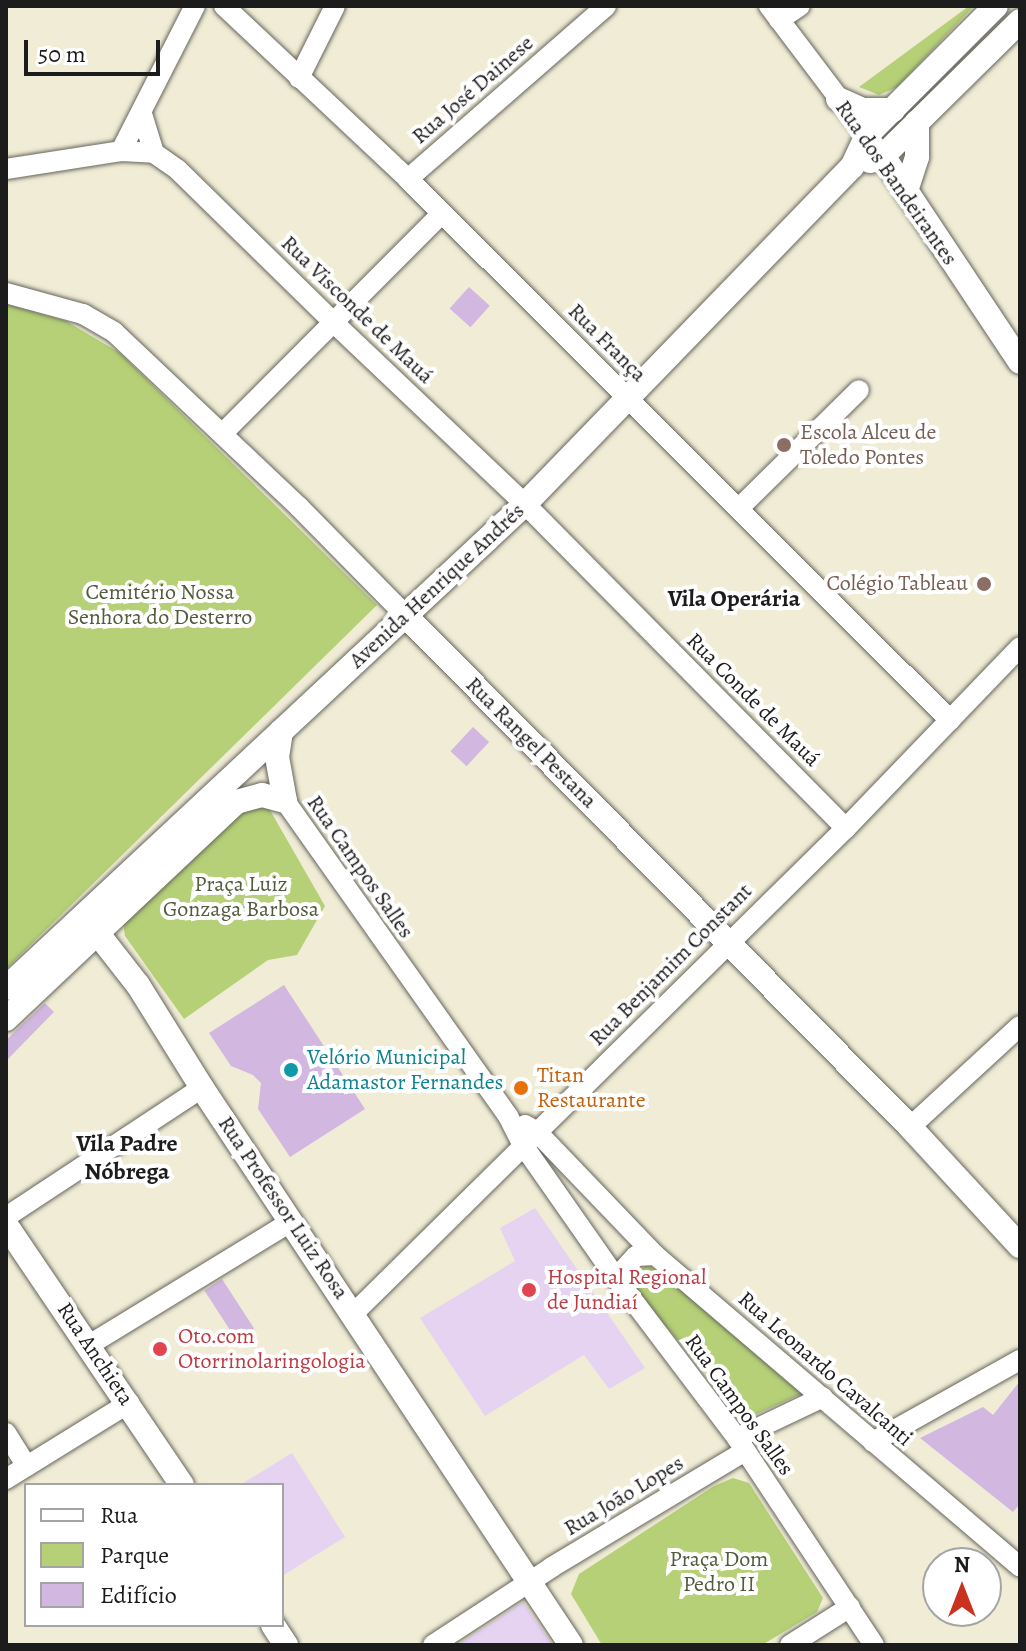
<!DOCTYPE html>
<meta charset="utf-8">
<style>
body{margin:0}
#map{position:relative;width:1026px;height:1651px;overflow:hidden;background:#f0ecd6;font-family:Alegreya,serif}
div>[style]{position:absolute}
.built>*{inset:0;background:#e5d3f1}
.green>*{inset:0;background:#b5d076}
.building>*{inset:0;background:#d2b7e1;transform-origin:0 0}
.roads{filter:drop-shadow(0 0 2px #66655d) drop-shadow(0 0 2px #66655d)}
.minor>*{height:20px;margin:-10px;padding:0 10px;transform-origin:10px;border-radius:10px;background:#fff}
.major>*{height:24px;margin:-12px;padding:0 12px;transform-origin:12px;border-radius:12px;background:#fff}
.dots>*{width:22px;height:22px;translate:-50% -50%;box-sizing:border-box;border:4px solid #fff;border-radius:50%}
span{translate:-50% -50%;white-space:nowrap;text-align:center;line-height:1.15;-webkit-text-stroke:8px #fff;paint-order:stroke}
.street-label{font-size:22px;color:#1c1c1c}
.education-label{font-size:22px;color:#785e54}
.left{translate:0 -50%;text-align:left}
.right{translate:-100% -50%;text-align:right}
.park-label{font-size:22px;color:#525b3c}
.culture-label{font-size:22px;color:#0d838f}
.food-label{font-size:22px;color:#c56008}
.health-label{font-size:22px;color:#be3a42}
.neighbourhood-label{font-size:24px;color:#1c1c1c;font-weight:700}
.frame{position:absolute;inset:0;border:8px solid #1c1c1c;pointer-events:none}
.legend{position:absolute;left:24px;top:1483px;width:260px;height:144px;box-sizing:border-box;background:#fff;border:2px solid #a4a4a4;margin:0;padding:10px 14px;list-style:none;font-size:24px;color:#1c1c1c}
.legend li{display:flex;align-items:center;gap:16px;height:40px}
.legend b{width:40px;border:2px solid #a4a4a4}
.north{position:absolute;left:922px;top:1547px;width:80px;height:80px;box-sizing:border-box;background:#fff;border:2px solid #a4a4a4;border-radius:50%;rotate:0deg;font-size:22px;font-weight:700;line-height:32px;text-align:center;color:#1c1c1c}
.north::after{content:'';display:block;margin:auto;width:28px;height:36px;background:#c8321e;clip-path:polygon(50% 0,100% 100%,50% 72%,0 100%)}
.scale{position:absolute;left:24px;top:40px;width:136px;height:36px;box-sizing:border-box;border:4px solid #1c1c1c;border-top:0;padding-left:10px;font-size:24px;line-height:28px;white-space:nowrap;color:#1c1c1c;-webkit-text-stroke:6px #fff;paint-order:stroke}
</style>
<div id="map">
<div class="built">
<i style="clip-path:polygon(535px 1208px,645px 1368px,609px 1389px,584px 1355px,485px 1416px,420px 1318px,515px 1261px,500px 1228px)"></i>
<i style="clip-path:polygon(292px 1453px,345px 1537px,282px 1576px,282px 1485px,240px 1485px)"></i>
<i style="clip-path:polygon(523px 1602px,553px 1645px,457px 1645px)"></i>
</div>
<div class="green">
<i style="clip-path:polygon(969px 6px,974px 6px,897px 87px,879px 95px,859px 87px)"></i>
<i style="clip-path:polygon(6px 304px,66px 321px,120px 353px,377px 605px,6px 969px)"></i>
<i style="clip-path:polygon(263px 798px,325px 906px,297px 955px,268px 960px,184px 1019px,125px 936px,123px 922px,192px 847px)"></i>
<i style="clip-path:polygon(647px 1265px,663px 1274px,803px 1393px,746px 1419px,630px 1285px,629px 1278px)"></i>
<i style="clip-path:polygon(733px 1478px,749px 1483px,823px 1598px,817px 1612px,762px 1645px,602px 1645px,571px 1594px,579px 1574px,714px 1486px)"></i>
</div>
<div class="building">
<i style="left:469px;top:287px;width:28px;height:29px;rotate:42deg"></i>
<i style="left:473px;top:727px;width:22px;height:33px;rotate:43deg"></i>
<i style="clip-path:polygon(284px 985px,365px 1109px,290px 1157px,258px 1109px,261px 1083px,253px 1075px,231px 1066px,209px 1033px)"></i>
<i style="clip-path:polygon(45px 1003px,54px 1012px,6px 1061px,6px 1040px)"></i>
<i style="left:222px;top:1279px;width:59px;height:21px;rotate:57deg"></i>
<i style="clip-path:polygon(1020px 1381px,1020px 1504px,1013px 1512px,920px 1438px,983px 1407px,993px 1415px)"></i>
</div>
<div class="roads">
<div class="minor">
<i style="left:224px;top:6px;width:253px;rotate:43.2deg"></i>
<i style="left:408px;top:179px;width:766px;rotate:44.95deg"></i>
<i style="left:769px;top:6px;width:176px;rotate:52.9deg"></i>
<i style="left:779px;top:20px;width:25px;rotate:-34deg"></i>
<i style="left:299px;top:78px;width:80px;rotate:-63.4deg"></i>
<i style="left:142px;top:114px;width:41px;rotate:72.9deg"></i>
<i style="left:154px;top:153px;width:29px;rotate:35deg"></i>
<i style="left:178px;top:170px;width:217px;rotate:44.4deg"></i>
<i style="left:333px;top:322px;width:265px;rotate:43.5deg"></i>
<i style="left:525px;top:504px;width:456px;rotate:45.3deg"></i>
<i style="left:121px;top:151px;width:163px;rotate:-63deg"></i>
<i style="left:6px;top:169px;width:116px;rotate:-8.9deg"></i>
<i style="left:121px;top:151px;width:33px;rotate:3deg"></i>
<i style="left:408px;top:179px;width:263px;rotate:-41.1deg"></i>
<i style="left:6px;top:293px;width:80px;rotate:15.3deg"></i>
<i style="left:83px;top:314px;width:36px;rotate:30deg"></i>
<i style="left:114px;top:332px;width:255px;rotate:43.4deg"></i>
<i style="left:299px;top:507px;width:151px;rotate:45.5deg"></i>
<i style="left:222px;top:434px;width:312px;rotate:-45.1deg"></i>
<i style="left:739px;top:508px;width:168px;rotate:-44.5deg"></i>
<i style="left:285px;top:801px;width:386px;rotate:54.7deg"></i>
<i style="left:508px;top:1116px;width:33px;rotate:63deg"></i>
<i style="left:523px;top:1145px;width:162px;rotate:55deg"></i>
<i style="left:616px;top:1278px;width:201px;rotate:52.9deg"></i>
<i style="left:737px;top:1438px;width:248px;rotate:56.5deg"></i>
<i style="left:525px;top:1125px;width:14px;rotate:30deg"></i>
<i style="left:537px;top:1132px;width:170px;rotate:46.2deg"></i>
<i style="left:655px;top:1255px;width:480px;rotate:40.5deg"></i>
<i style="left:910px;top:1127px;width:149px;rotate:-42.6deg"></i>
<i style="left:6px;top:1217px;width:235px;rotate:-33.4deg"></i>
<i style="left:616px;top:1278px;width:30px;rotate:-48deg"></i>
<i style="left:636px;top:1256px;width:19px;rotate:-3deg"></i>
<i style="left:354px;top:1313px;width:691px;rotate:-44.59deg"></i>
<i style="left:846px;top:828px;width:251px;rotate:-46.1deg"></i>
<i style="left:89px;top:1345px;width:238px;rotate:-31.4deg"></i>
<i style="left:6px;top:1433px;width:39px;rotate:58deg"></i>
<i style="left:737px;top:1438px;width:95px;rotate:-25.5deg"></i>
<i style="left:873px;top:1442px;width:168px;rotate:-29.2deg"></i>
<i style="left:6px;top:1479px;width:145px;rotate:-31.7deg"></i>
<i style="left:433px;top:1645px;width:142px;rotate:-33.2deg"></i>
<i style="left:552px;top:1567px;width:225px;rotate:-31deg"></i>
<i style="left:790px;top:1645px;width:71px;rotate:-32.3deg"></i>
</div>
<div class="major">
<i style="left:838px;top:99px;width:27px;rotate:24deg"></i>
<i style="left:863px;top:110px;width:30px"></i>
<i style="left:883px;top:156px;width:247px;rotate:56.4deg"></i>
<i style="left:870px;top:161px;width:14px;rotate:-21deg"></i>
<i style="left:883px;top:156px;width:192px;rotate:-44.6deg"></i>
<i style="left:906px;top:191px;width:36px;rotate:-72deg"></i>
<i style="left:917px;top:157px;width:35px;rotate:-90deg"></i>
<i style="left:405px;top:615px;width:719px;rotate:45.39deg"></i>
<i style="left:910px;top:1127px;width:162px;rotate:47.3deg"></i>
<i style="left:84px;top:916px;width:88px;rotate:52deg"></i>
<i style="left:138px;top:985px;width:121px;rotate:58.1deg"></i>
<i style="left:202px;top:1088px;width:668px;rotate:56.48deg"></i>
<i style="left:6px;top:988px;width:710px;rotate:-43deg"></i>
<i style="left:525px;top:504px;width:470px;rotate:-45.9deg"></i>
<i style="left:852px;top:167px;width:35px;rotate:-65deg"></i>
<i style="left:867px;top:135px;width:182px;rotate:-45deg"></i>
<i style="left:6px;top:1019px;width:316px;rotate:-43.3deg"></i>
<i style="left:236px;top:802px;width:27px;rotate:-15deg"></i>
<i style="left:262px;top:795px;width:24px;rotate:15deg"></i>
<i style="left:285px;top:801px;width:45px;rotate:-100.3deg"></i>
<i style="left:277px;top:757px;width:26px;rotate:-81deg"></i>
<i style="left:6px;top:1225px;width:314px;rotate:55.9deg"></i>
<i style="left:273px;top:1625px;width:24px;rotate:57deg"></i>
</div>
</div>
<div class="dots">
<i style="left:784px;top:445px;background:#8d6e63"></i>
<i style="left:984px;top:584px;background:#8d6e63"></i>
<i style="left:291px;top:1070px;background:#0f9aa8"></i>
<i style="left:521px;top:1088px;background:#e8710a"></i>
<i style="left:529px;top:1290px;background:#e0444e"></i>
<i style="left:160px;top:1349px;background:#e0444e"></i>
</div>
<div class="street-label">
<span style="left:473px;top:90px;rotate:-41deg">Rua José Dainese</span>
<span style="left:896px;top:183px;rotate:55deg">Rua dos Bandeirantes</span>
<span style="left:357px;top:310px;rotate:44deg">Rua Visconde de Mauá</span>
<span style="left:607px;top:343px;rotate:45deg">Rua França</span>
<span style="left:437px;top:586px;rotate:-43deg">Avenida Henrique Andrés</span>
<span style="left:753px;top:700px;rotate:45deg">Rua Conde de Mauá</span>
<span style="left:531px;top:743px;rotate:45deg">Rua Rangel Pestana</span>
<span style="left:360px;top:867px;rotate:55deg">Rua Campos Salles</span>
<span style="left:671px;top:965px;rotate:-45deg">Rua Benjamim Constant</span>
<span style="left:283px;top:1208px;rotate:56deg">Rua Professor Luiz Rosa</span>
<span style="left:95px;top:1354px;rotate:56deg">Rua Anchieta</span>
<span style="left:825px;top:1369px;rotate:41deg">Rua Leonardo Cavalcanti</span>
<span style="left:739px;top:1405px;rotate:54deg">Rua Campos Salles</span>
<span style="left:624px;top:1496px;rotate:-31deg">Rua João Lopes</span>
</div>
<div class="education-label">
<span class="left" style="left:800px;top:445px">Escola Alceu de<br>Toledo Pontes</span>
<span class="right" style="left:968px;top:584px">Colégio Tableau</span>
</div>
<div class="park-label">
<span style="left:160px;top:605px">Cemitério Nossa<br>Senhora do Desterro</span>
<span style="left:241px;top:897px">Praça Luiz<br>Gonzaga Barbosa</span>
<span style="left:719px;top:1572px">Praça Dom<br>Pedro II</span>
</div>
<div class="culture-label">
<span class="left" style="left:307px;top:1070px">Velório Municipal<br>Adamastor Fernandes</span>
</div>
<div class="food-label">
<span class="left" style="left:537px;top:1088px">Titan<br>Restaurante</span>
</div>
<div class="health-label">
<span class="left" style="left:547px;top:1290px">Hospital Regional<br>de Jundiaí</span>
<span class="left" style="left:178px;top:1349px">Oto.com<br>Otorrinolaringologia</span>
</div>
<div class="neighbourhood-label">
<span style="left:734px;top:599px">Vila Operária</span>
<span style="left:127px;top:1158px">Vila Padre<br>Nóbrega</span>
</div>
<div class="frame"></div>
<ul class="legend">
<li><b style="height:10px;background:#fff"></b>Rua</li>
<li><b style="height:22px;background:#b5d076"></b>Parque</li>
<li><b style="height:22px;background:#d2b7e1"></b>Edifício</li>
</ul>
<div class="north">N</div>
<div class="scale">50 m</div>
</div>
